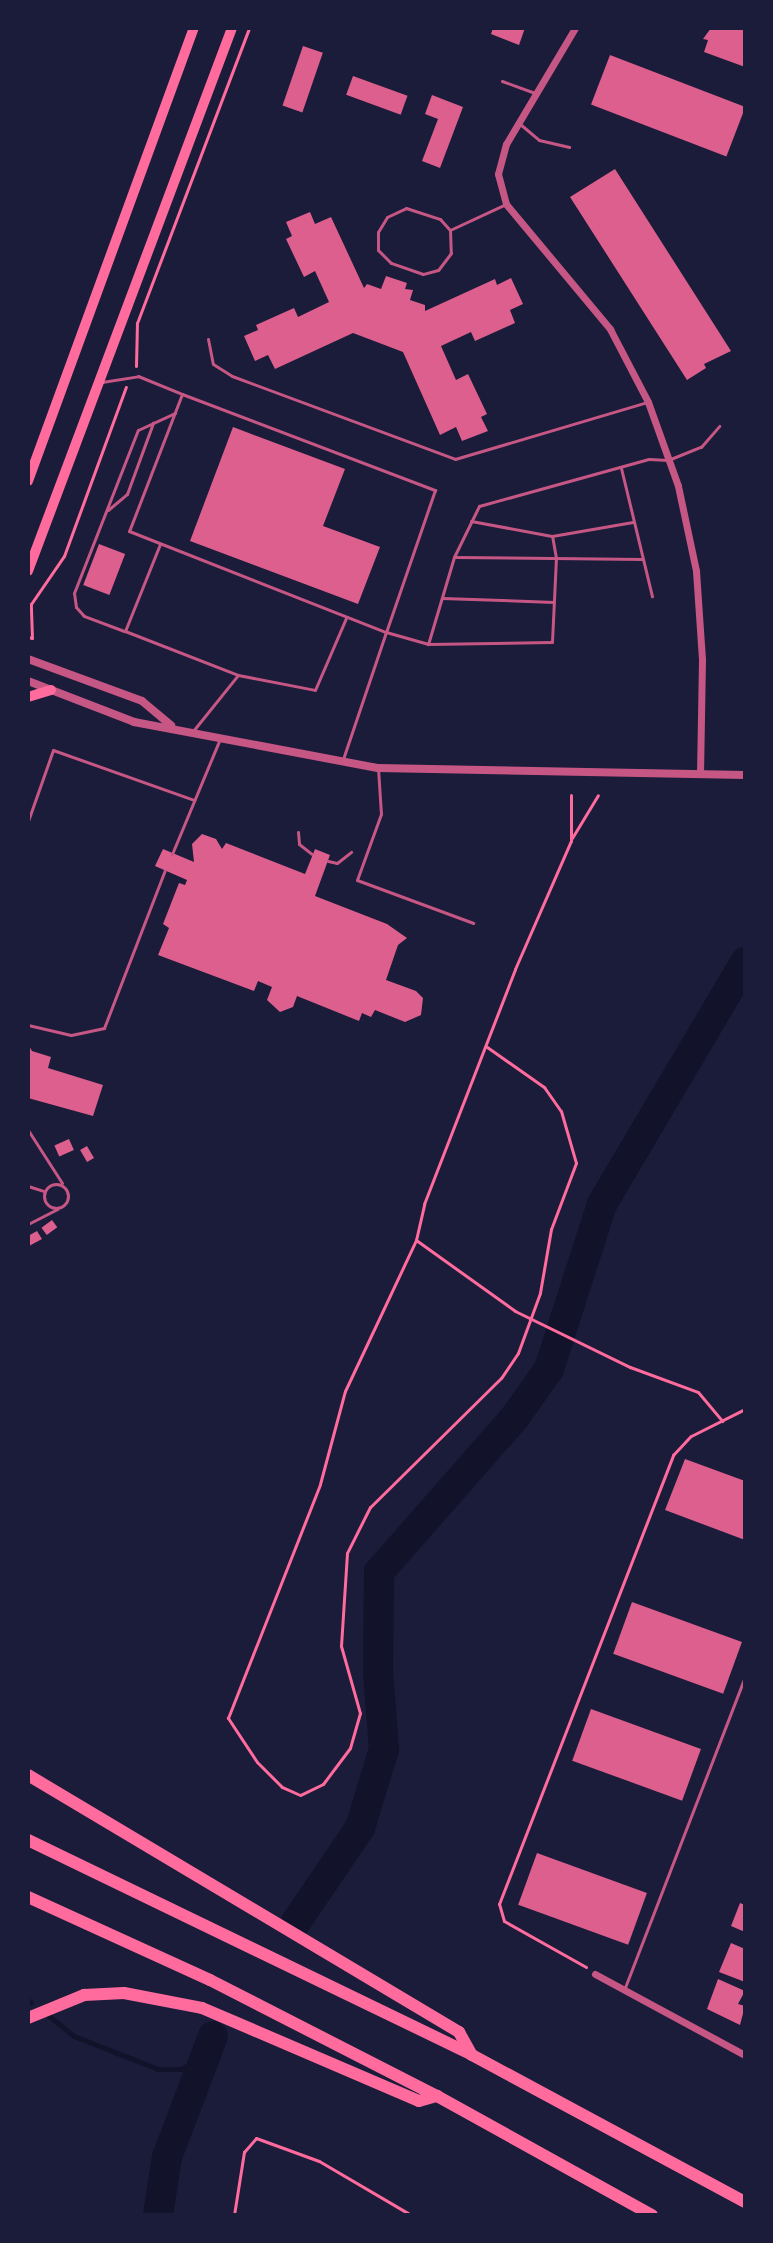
<!DOCTYPE html>
<style>
body{margin:0}
#map{position:relative;width:773px;height:2243px;overflow:hidden;background:#1b1b3a;font-family:"Asap Condensed",sans-serif}
div>[style]{position:absolute}
.stream>*{height:5px;margin:-2.5px;padding:0 2.5px;transform-origin:2.5px;border-radius:2.5px;background:#12122b}
.river>*{height:30px;margin:-15px;padding:0 15px;transform-origin:15px;border-radius:15px;background:#12122b}
.building>*{inset:0;background:#dd5f8e;transform-origin:0 0}
.path>*{height:3px;margin:-1.5px;padding:0 1.5px;transform-origin:1.5px;border-radius:1.5px;background:#ff6b9d}
.service>*{height:3px;margin:-1.5px;padding:0 1.5px;transform-origin:1.5px;border-radius:1.5px;background:#c65784}
.service>.ring{margin:-1.5px;padding:0;box-sizing:content-box;background:none;border:3px solid #c65784;border-radius:50%}
.minor>*{height:7px;margin:-3.5px;padding:0 3.5px;transform-origin:3.5px;border-radius:3.5px;background:#c65784}
.tertiary>*{height:8px;margin:-4px;padding:0 4px;transform-origin:4px;border-radius:4px;background:#c65784}
.secondary>*{height:10px;margin:-5px;padding:0 5px;transform-origin:5px;border-radius:5px;background:#ff6b9d}
.motorway>*{height:12px;margin:-6px;padding:0 6px;transform-origin:6px;border-radius:6px;background:#ff6b9d}
span{translate:-50% -50%;white-space:nowrap;text-align:center;line-height:1.15;-webkit-text-stroke:6px #1b1b3a;paint-order:stroke}
.frame{position:absolute;inset:0;border:30px solid #1b1b3a;pointer-events:none}
</style>
<div id="map">
<div class="stream">
<i style="left:28px;top:2000px;width:4px;rotate:45deg"></i>
<i style="left:49px;top:2016px;width:32px;rotate:39deg"></i>
<i style="left:74px;top:2036px;width:90px;rotate:21.4deg"></i>
<i style="left:158px;top:2069px;width:23px"></i>
<i style="left:181px;top:2069px;width:27px;rotate:-27deg"></i>
</div>
<div class="river">
<i style="left:296px;top:1922px;width:114px;rotate:-55.8deg"></i>
<i style="left:360px;top:1828px;width:83px;rotate:-73.1deg"></i>
<i style="left:384px;top:1749px;width:78px;rotate:-94.4deg"></i>
<i style="left:378px;top:1671px;width:99px;rotate:-89.4deg"></i>
<i style="left:379px;top:1572px;width:206px;rotate:-48.7deg"></i>
<i style="left:515px;top:1417px;width:59px;rotate:-54.7deg"></i>
<i style="left:549px;top:1369px;width:173px;rotate:-72.2deg"></i>
<i style="left:602px;top:1204px;width:281px;rotate:-59.4deg"></i>
<i style="left:158px;top:2215px;width:59px;rotate:-81.2deg"></i>
<i style="left:167px;top:2157px;width:129px;rotate:-69.2deg"></i>
</div>
<div class="building">
<i style="clip-path:polygon(493px 28px,525px 28px,519px 45px,491px 34px)"></i>
<i style="clip-path:polygon(711px 28px,745px 28px,745px 67px,704px 52px,708px 40px,703px 39px)"></i>
<i style="left:303px;top:46px;width:21px;height:63px;rotate:19deg"></i>
<i style="left:610px;top:55px;width:145px;height:53px;rotate:21deg"></i>
<i style="left:353px;top:76px;width:58px;height:20px;rotate:20deg"></i>
<i style="clip-path:polygon(432px 95px,463px 107px,440px 168px,422px 161px,438px 119px,425px 114px)"></i>
<i style="clip-path:polygon(615px 169px,731px 351px,704px 364px,706px 368px,687px 380px,570px 197px)"></i>
<i style="clip-path:polygon(310px 212px,315px 224px,331px 217px,364px 288px,367px 284px,381px 289px,386px 276px,407px 283px,405px 289px,413px 290px,410px 300px,425px 305px,425px 311px,495px 279px,497px 285px,511px 278px,523px 304px,510px 310px,515px 323px,475px 341px,471px 332px,441px 346px,456px 380px,468px 374px,487px 414px,481px 417px,488px 431px,462px 441px,456px 427px,440px 435px,403px 352px,353px 333px,275px 369px,268px 355px,255px 361px,244px 336px,258px 330px,256px 325px,294px 308px,298px 317px,329px 302px,315px 271px,304px 277px,286px 239px,292px 236px,286px 222px)"></i>
<i style="clip-path:polygon(233px 427px,345px 469px,323px 526px,380px 547px,358px 604px,190px 541px)"></i>
<i style="left:99px;top:544px;width:28px;height:44px;rotate:21deg"></i>
<i style="clip-path:polygon(202px 834px,216px 839px,222px 849px,226px 843px,305px 874px,315px 849px,330px 855px,315px 896px,387px 924px,407px 938px,398px 945px,386px 980px,416px 991px,423px 998px,421px 1015px,405px 1022px,375px 1010px,371px 1017px,362px 1013px,359px 1021px,297px 996px,293px 1007px,280px 1012px,267px 1000px,272px 987px,258px 981px,254px 991px,158px 955px,169px 928px,163px 924px,179px 883px,185px 885px,187px 880px,155px 866px,163px 849px,194px 862px,192px 844px)"></i>
<i style="clip-path:polygon(28px 1044px,32px 1051px,51px 1057px,48px 1068px,103px 1085px,93px 1116px,28px 1098px)"></i>
<i style="left:69px;top:1139px;width:12px;height:16px;rotate:66deg"></i>
<i style="left:87px;top:1146px;width:14px;height:8px;rotate:60deg"></i>
<i style="left:52px;top:1220px;width:9px;height:13px;rotate:54deg"></i>
<i style="clip-path:polygon(37px 1231px,42px 1239px,29px 1246px,28px 1236px)"></i>
<i style="clip-path:polygon(685px 1459px,745px 1481px,745px 1540px,665px 1510px)"></i>
<i style="left:632px;top:1602px;width:117px;height:55px;rotate:20deg"></i>
<i style="left:591px;top:1709px;width:117px;height:55px;rotate:20deg"></i>
<i style="left:537px;top:1853px;width:117px;height:55px;rotate:20deg"></i>
<i style="clip-path:polygon(740px 1903px,745px 1905px,745px 1932px,731px 1926px)"></i>
<i style="clip-path:polygon(731px 1943px,745px 1949px,745px 1982px,719px 1972px)"></i>
<i style="clip-path:polygon(718px 1979px,745px 1991px,738px 2004px,745px 2006px,740px 2025px,707px 2009px)"></i>
</div>
<div class="path">
<i style="left:136px;top:366px;width:43px;rotate:-88.7deg"></i>
<i style="left:137px;top:323px;width:316px;rotate:-69.2deg"></i>
<i style="left:28px;top:637px;width:4px;rotate:14deg"></i>
<i style="left:32px;top:638px;width:34px;rotate:-92deg"></i>
<i style="left:31px;top:604px;width:58px;rotate:-55.5deg"></i>
<i style="left:64px;top:556px;width:180px;rotate:-69.9deg"></i>
<i style="left:572px;top:838px;width:50px;rotate:-58.8deg"></i>
<i style="left:487px;top:1047px;width:70px;rotate:35.1deg"></i>
<i style="left:544px;top:1087px;width:29px;rotate:55deg"></i>
<i style="left:561px;top:1111px;width:54px;rotate:73.9deg"></i>
<i style="left:576px;top:1163px;width:71px;rotate:110.7deg"></i>
<i style="left:551px;top:1229px;width:65px;rotate:99.8deg"></i>
<i style="left:540px;top:1293px;width:64px;rotate:110.1deg"></i>
<i style="left:518px;top:1353px;width:30px;rotate:124deg"></i>
<i style="left:501px;top:1378px;width:184px;rotate:135.4deg"></i>
<i style="left:370px;top:1507px;width:51px;rotate:116.6deg"></i>
<i style="left:347px;top:1553px;width:93px;rotate:93.7deg"></i>
<i style="left:341px;top:1646px;width:70px;rotate:74.2deg"></i>
<i style="left:360px;top:1713px;width:36px;rotate:106deg"></i>
<i style="left:350px;top:1748px;width:45px;rotate:126.9deg"></i>
<i style="left:323px;top:1784px;width:25px;rotate:154deg"></i>
<i style="left:300px;top:1795px;width:20px;rotate:-156deg"></i>
<i style="left:282px;top:1787px;width:35px;rotate:-135deg"></i>
<i style="left:257px;top:1762px;width:53px;rotate:-123.4deg"></i>
<i style="left:228px;top:1718px;width:251px;rotate:-68.5deg"></i>
<i style="left:320px;top:1484px;width:96px;rotate:-75deg"></i>
<i style="left:345px;top:1391px;width:167px;rotate:-64.8deg"></i>
<i style="left:416px;top:1240px;width:37px;rotate:-77deg"></i>
<i style="left:424px;top:1204px;width:252px;rotate:-68.8deg"></i>
<i style="left:515px;top:969px;width:140px;rotate:-66.4deg"></i>
<i style="left:571px;top:841px;width:46px;rotate:-90deg"></i>
<i style="left:416px;top:1240px;width:122px;rotate:35.6deg"></i>
<i style="left:515px;top:1311px;width:128px;rotate:26deg"></i>
<i style="left:630px;top:1367px;width:72px;rotate:20.2deg"></i>
<i style="left:698px;top:1392px;width:38px;rotate:50deg"></i>
<i style="left:586px;top:1967px;width:94px;rotate:-150.7deg"></i>
<i style="left:504px;top:1921px;width:18px;rotate:-106deg"></i>
<i style="left:499px;top:1904px;width:482px;rotate:-68.8deg"></i>
<i style="left:673px;top:1455px;width:26px;rotate:-47deg"></i>
<i style="left:691px;top:1436px;width:60px;rotate:-26.6deg"></i>
<i style="left:234px;top:2215px;width:64px;rotate:-81deg"></i>
<i style="left:244px;top:2152px;width:18px;rotate:-49deg"></i>
<i style="left:256px;top:2138px;width:67px;rotate:20.1deg"></i>
<i style="left:319px;top:2161px;width:107px;rotate:30.4deg"></i>
</div>
<div class="service">
<i style="left:502px;top:81px;width:35px;rotate:20deg"></i>
<i style="left:520px;top:124px;width:25px;rotate:40deg"></i>
<i style="left:539px;top:140px;width:31px;rotate:13deg"></i>
<i style="left:450px;top:230px;width:23px;rotate:88deg"></i>
<i style="left:451px;top:253px;width:21px;rotate:127deg"></i>
<i style="left:438px;top:270px;width:16px;rotate:165deg"></i>
<i style="left:423px;top:274px;width:34px;rotate:-161deg"></i>
<i style="left:391px;top:263px;width:18px;rotate:-135deg"></i>
<i style="left:378px;top:250px;width:18px;rotate:-90deg"></i>
<i style="left:378px;top:232px;width:17px;rotate:-59deg"></i>
<i style="left:387px;top:217px;width:21px;rotate:-25deg"></i>
<i style="left:406px;top:208px;width:36px;rotate:18deg"></i>
<i style="left:440px;top:219px;width:15px;rotate:48deg"></i>
<i style="left:450px;top:230px;width:62px;rotate:-24.9deg"></i>
<i style="left:208px;top:339px;width:25px;rotate:79deg"></i>
<i style="left:213px;top:364px;width:22px;rotate:32deg"></i>
<i style="left:232px;top:376px;width:238px;rotate:20.4deg"></i>
<i style="left:455px;top:459px;width:201px;rotate:-16.5deg"></i>
<i style="left:102px;top:382px;width:36px;rotate:-9deg"></i>
<i style="left:138px;top:376px;width:48px;rotate:22.2deg"></i>
<i style="left:182px;top:394px;width:147px;rotate:111.1deg"></i>
<i style="left:129px;top:531px;width:276px;rotate:21.5deg"></i>
<i style="left:386px;top:632px;width:134px;rotate:108.7deg"></i>
<i style="left:182px;top:394px;width:271px;rotate:20.8deg"></i>
<i style="left:435px;top:490px;width:150px;rotate:109deg"></i>
<i style="left:386px;top:632px;width:44px;rotate:15.9deg"></i>
<i style="left:621px;top:468px;width:132px;rotate:76.4deg"></i>
<i style="left:108px;top:510px;width:25px;rotate:-40deg"></i>
<i style="left:127px;top:494px;width:76px;rotate:-69.9deg"></i>
<i style="left:471px;top:521px;width:82px;rotate:10.5deg"></i>
<i style="left:552px;top:536px;width:82px;rotate:-9.8deg"></i>
<i style="left:160px;top:544px;width:94px;rotate:111.9deg"></i>
<i style="left:125px;top:631px;width:121px;rotate:21.3deg"></i>
<i style="left:238px;top:675px;width:78px;rotate:11deg"></i>
<i style="left:315px;top:690px;width:78px;rotate:-66.7deg"></i>
<i style="left:454px;top:557px;width:91px;rotate:106.6deg"></i>
<i style="left:428px;top:644px;width:124px;rotate:-0.9deg"></i>
<i style="left:552px;top:642px;width:84px;rotate:-87.3deg"></i>
<i style="left:556px;top:558px;width:22px;rotate:-100deg"></i>
<i style="left:642px;top:559px;width:188px;rotate:-179.4deg"></i>
<i style="left:454px;top:557px;width:57px;rotate:-63.9deg"></i>
<i style="left:479px;top:506px;width:176px;rotate:-15.5deg"></i>
<i style="left:649px;top:459px;width:19px;rotate:3deg"></i>
<i style="left:668px;top:460px;width:35px;rotate:-22deg"></i>
<i style="left:701px;top:447px;width:28px;rotate:-49deg"></i>
<i style="left:442px;top:598px;width:112px;rotate:2deg"></i>
<i style="left:124px;top:631px;width:43px;rotate:-159.4deg"></i>
<i style="left:84px;top:616px;width:12px;rotate:-132deg"></i>
<i style="left:76px;top:607px;width:14px;rotate:-98deg"></i>
<i style="left:74px;top:593px;width:175px;rotate:-68.6deg"></i>
<i style="left:138px;top:430px;width:41px;rotate:-24.7deg"></i>
<i style="left:193px;top:731px;width:72px;rotate:-51.2deg"></i>
<i style="left:378px;top:768px;width:46px;rotate:86.3deg"></i>
<i style="left:381px;top:814px;width:70px;rotate:110deg"></i>
<i style="left:357px;top:880px;width:124px;rotate:20.3deg"></i>
<i style="left:28px;top:821px;width:75px;rotate:-70.6deg"></i>
<i style="left:53px;top:750px;width:150px;rotate:19.5deg"></i>
<i style="left:298px;top:832px;width:12px;rotate:85deg"></i>
<i style="left:299px;top:844px;width:16px;rotate:38deg"></i>
<i style="left:172px;top:854px;width:122px;rotate:-67.4deg"></i>
<i style="left:328px;top:861px;width:9px;rotate:13deg"></i>
<i style="left:337px;top:863px;width:18px;rotate:-38deg"></i>
<i style="left:28px;top:1025px;width:44px;rotate:13.1deg"></i>
<i style="left:71px;top:1035px;width:34px;rotate:-12deg"></i>
<i style="left:104px;top:1028px;width:169px;rotate:-68.9deg"></i>
<i style="left:28px;top:1130px;width:63px;rotate:57.3deg"></i>
<i class="ring" style="left:44px;top:1184px;width:21px;height:21px"></i>
<i style="left:28px;top:1186px;width:16px;rotate:18deg"></i>
<i style="left:28px;top:1224px;width:33px;rotate:-27deg"></i>
<i style="left:624px;top:1990px;width:337px;rotate:-68.9deg"></i>
</div>
<div class="minor">
<i style="left:575px;top:28px;width:135px;rotate:120.7deg"></i>
<i style="left:506px;top:144px;width:31px;rotate:105deg"></i>
<i style="left:498px;top:174px;width:31px;rotate:75deg"></i>
<i style="left:506px;top:204px;width:163px;rotate:50.2deg"></i>
<i style="left:610px;top:329px;width:82px;rotate:62.5deg"></i>
<i style="left:648px;top:402px;width:89px;rotate:70.3deg"></i>
<i style="left:678px;top:486px;width:87px;rotate:78deg"></i>
<i style="left:696px;top:571px;width:89px;rotate:86.1deg"></i>
<i style="left:702px;top:660px;width:113px;rotate:91deg"></i>
<i style="left:595px;top:1974px;width:170px;rotate:28.4deg"></i>
</div>
<div class="tertiary">
<i style="left:28px;top:659px;width:121px;rotate:20.2deg"></i>
<i style="left:142px;top:701px;width:38px;rotate:40deg"></i>
<i style="left:28px;top:681px;width:114px;rotate:21.1deg"></i>
<i style="left:134px;top:722px;width:248px;rotate:10.7deg"></i>
<i style="left:378px;top:768px;width:367px;rotate:1.1deg"></i>
</div>
<div class="secondary">
<i style="left:28px;top:481px;width:482px;rotate:-69.9deg"></i>
<i style="left:28px;top:571px;width:580px;rotate:-69.41deg"></i>
<i style="left:28px;top:697px;width:24px;rotate:-17deg"></i>
</div>
<div class="motorway">
<i style="left:28px;top:1775px;width:502px;rotate:30.81deg"></i>
<i style="left:459px;top:2032px;width:26px;rotate:61deg"></i>
<i style="left:28px;top:1840px;width:493px;rotate:25.8deg"></i>
<i style="left:472px;top:2055px;width:310px;rotate:28.3deg"></i>
<i style="left:28px;top:1897px;width:200px;rotate:24.5deg"></i>
<i style="left:210px;top:1980px;width:255px;rotate:27.1deg"></i>
<i style="left:437px;top:2096px;width:246px;rotate:29deg"></i>
<i style="left:28px;top:2018px;width:61px;rotate:-22.3deg"></i>
<i style="left:84px;top:1995px;width:40px;rotate:-2.9deg"></i>
<i style="left:124px;top:1993px;width:79px;rotate:10.9deg"></i>
<i style="left:202px;top:2008px;width:236px;rotate:23.2deg"></i>
<i style="left:419px;top:2101px;width:19px;rotate:-16deg"></i>
</div>
<div class="frame"></div>
</div>
